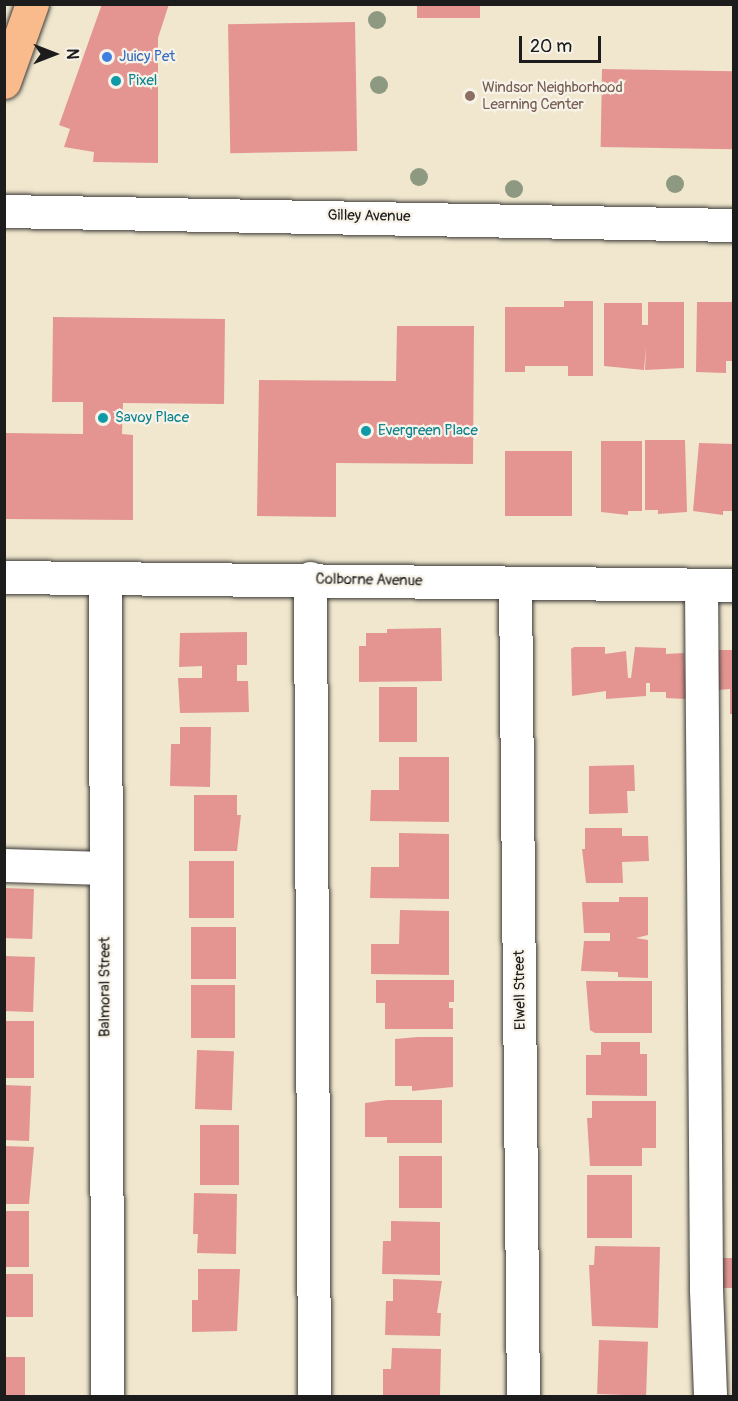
<!DOCTYPE html>
<style>
body{margin:0}
#map{position:relative;width:738px;height:1401px;overflow:hidden;background:#f0e7ce;font-family:Pangolin,sans-serif}
div>[style]{position:absolute}
.building>*{inset:0;background:#e49592;transform-origin:0 0}
.roads{filter:drop-shadow(0 0 2px #3c3a37) drop-shadow(0 0 2px #3c3a37)}
.minor>*{height:33px;margin:-16.5px;padding:0 16.5px;transform-origin:16.5px;border-radius:16.5px;background:#fff}
.major>*{height:33px;margin:-16.5px;padding:0 16.5px;transform-origin:16.5px;border-radius:16.5px;background:#fabb8c}
.trees>*{width:18px;height:18px;margin:-9px;border-radius:50%;background:#8e9982}
.dots>*{width:16px;height:16px;translate:-50% -50%;box-sizing:border-box;border:3px solid #f7f3e8;border-radius:50%}
span{translate:-50% -50%;white-space:nowrap;text-align:center;line-height:1.15;-webkit-text-stroke:4.5px #f7f3e8;paint-order:stroke}
.shop-label{font-size:15px;color:#366cbe}
.left{translate:0 -50%;text-align:left}
.culture-label{font-size:15px;color:#0d838f}
.education-label{font-size:15px;color:#785e54}
.street-label{font-size:15px;color:#1c1c1c}
.frame{position:absolute;inset:0;border:6px solid #1c1c1c;pointer-events:none}
.north{position:absolute;left:24px;top:24px;width:60px;height:60px;-webkit-text-stroke:4px #f7f3e8;paint-order:stroke;rotate:90deg;font-size:16px;font-weight:700;line-height:24px;text-align:center;color:#1c1c1c}
.north::after{content:'';display:block;margin:auto;width:21px;height:27px;background:#1c1c1c;clip-path:polygon(50% 0,100% 100%,50% 72%,0 100%)}
.scale{position:absolute;left:519px;top:36px;width:82px;height:27px;box-sizing:border-box;border:3px solid #1c1c1c;border-top:0;padding-left:8px;font-size:18px;line-height:21px;white-space:nowrap;color:#1c1c1c;-webkit-text-stroke:4px #f7f3e8;paint-order:stroke}
</style>
<div id="map">
<div class="building">
<i style="clip-path:polygon(102px 4px,169px 4px,158px 38px,158px 163px,93px 162px,94px 152px,64px 147px,70px 129px,59px 125px)"></i>
<i style="left:417px;top:4px;width:63px;height:14px"></i>
<i style="left:355px;top:22px;width:129px;height:127px;rotate:89deg"></i>
<i style="left:602px;top:69px;width:132px;height:78px;rotate:1deg"></i>
<i style="clip-path:polygon(564px 301px,593px 301px,593px 376px,568px 376px,568px 366px,525px 366px,525px 372px,505px 372px,505px 307px,564px 307px)"></i>
<i style="clip-path:polygon(648px 302px,684px 302px,684px 368px,645px 370px,646px 347px,644px 370px,604px 366px,604px 303px,642px 303px,642px 325px,648px 325px)"></i>
<i style="clip-path:polygon(697px 302px,734px 302px,734px 361px,726px 361px,726px 373px,696px 372px)"></i>
<i style="clip-path:polygon(53px 317px,225px 319px,224px 404px,123px 403px,122px 434px,133px 435px,133px 520px,5px 519px,5px 433px,83px 434px,83px 402px,52px 402px)"></i>
<i style="clip-path:polygon(397px 326px,474px 326px,473px 464px,336px 463px,336px 517px,257px 516px,259px 380px,396px 381px)"></i>
<i style="clip-path:polygon(645px 440px,685px 440px,687px 512px,658px 514px,658px 510px,645px 510px)"></i>
<i style="clip-path:polygon(601px 441px,642px 441px,642px 511px,628px 511px,628px 515px,601px 512px)"></i>
<i style="clip-path:polygon(699px 443px,734px 444px,734px 511px,723px 511px,723px 515px,693px 511px)"></i>
<i style="left:505px;top:451px;width:67px;height:65px"></i>
<i style="clip-path:polygon(441px 628px,442px 681px,359px 682px,359px 646px,366px 646px,366px 633px,387px 633px,387px 629px)"></i>
<i style="clip-path:polygon(247px 632px,247px 665px,237px 665px,237px 681px,248px 681px,249px 712px,180px 713px,178px 678px,202px 678px,202px 666px,179px 667px,180px 633px)"></i>
<i style="clip-path:polygon(574px 647px,605px 647px,605px 654px,626px 651px,628px 678px,631px 678px,635px 647px,666px 648px,666px 654px,684px 653px,686px 699px,666px 698px,666px 692px,650px 692px,650px 683px,646px 683px,646px 696px,606px 699px,606px 691px,572px 696px,571px 649px)"></i>
<i style="clip-path:polygon(718px 650px,734px 650px,734px 714px,730px 714px,730px 689px,718px 690px)"></i>
<i style="left:379px;top:687px;width:38px;height:55px"></i>
<i style="clip-path:polygon(180px 727px,211px 727px,210px 787px,170px 786px,171px 744px,180px 744px)"></i>
<i style="clip-path:polygon(399px 757px,449px 757px,449px 822px,370px 821px,371px 790px,399px 790px)"></i>
<i style="clip-path:polygon(634px 765px,635px 791px,627px 791px,628px 813px,589px 814px,589px 766px)"></i>
<i style="clip-path:polygon(194px 795px,237px 795px,237px 815px,241px 815px,237px 851px,194px 851px)"></i>
<i style="clip-path:polygon(585px 828px,622px 828px,622px 836px,648px 836px,649px 861px,622px 862px,623px 883px,586px 883px,582px 849px,585px 849px)"></i>
<i style="clip-path:polygon(399px 833px,449px 834px,449px 899px,370px 898px,371px 867px,399px 867px)"></i>
<i style="left:234px;top:861px;width:57px;height:45px;rotate:90deg"></i>
<i style="left:4px;top:888px;width:30px;height:50px;rotate:2deg"></i>
<i style="clip-path:polygon(619px 897px,648px 897px,648px 935px,636px 938px,648px 940px,648px 978px,618px 977px,618px 972px,581px 971px,584px 941px,610px 941px,610px 933px,584px 933px,582px 902px,619px 902px)"></i>
<i style="clip-path:polygon(400px 910px,449px 911px,449px 975px,371px 974px,371px 944px,399px 944px)"></i>
<i style="left:191px;top:927px;width:45px;height:52px"></i>
<i style="left:4px;top:956px;width:31px;height:55px;rotate:2deg"></i>
<i style="clip-path:polygon(376px 980px,454px 980px,454px 1002px,449px 1002px,449px 1008px,453px 1008px,453px 1029px,385px 1029px,385px 1003px,376px 1003px)"></i>
<i style="clip-path:polygon(586px 981px,652px 981px,652px 1033px,595px 1033px,590px 1030px)"></i>
<i style="left:191px;top:985px;width:44px;height:53px"></i>
<i style="left:4px;top:1021px;width:30px;height:57px"></i>
<i style="clip-path:polygon(418px 1037px,453px 1037px,453px 1087px,412px 1091px,412px 1086px,395px 1086px,395px 1039px)"></i>
<i style="clip-path:polygon(601px 1042px,640px 1042px,640px 1054px,647px 1054px,647px 1096px,586px 1095px,586px 1055px,601px 1055px)"></i>
<i style="left:197px;top:1050px;width:37px;height:59px;rotate:2deg"></i>
<i style="left:4px;top:1085px;width:27px;height:55px;rotate:2deg"></i>
<i style="clip-path:polygon(387px 1100px,442px 1100px,442px 1143px,387px 1143px,387px 1137px,365px 1137px,365px 1103px)"></i>
<i style="clip-path:polygon(592px 1101px,656px 1101px,656px 1148px,642px 1148px,642px 1166px,590px 1166px,587px 1118px,592px 1118px)"></i>
<i style="left:200px;top:1125px;width:39px;height:60px"></i>
<i style="clip-path:polygon(4px 1146px,34px 1147px,29px 1204px,4px 1204px)"></i>
<i style="left:399px;top:1156px;width:43px;height:52px"></i>
<i style="left:587px;top:1175px;width:45px;height:63px"></i>
<i style="clip-path:polygon(194px 1193px,237px 1194px,236px 1254px,197px 1253px,198px 1234px,193px 1234px)"></i>
<i style="left:4px;top:1211px;width:25px;height:56px"></i>
<i style="clip-path:polygon(391px 1221px,440px 1222px,440px 1275px,382px 1274px,383px 1241px,391px 1241px)"></i>
<i style="clip-path:polygon(595px 1246px,660px 1247px,658px 1328px,592px 1326px,589px 1265px,594px 1265px)"></i>
<i style="left:722px;top:1258px;width:12px;height:30px"></i>
<i style="clip-path:polygon(198px 1269px,240px 1269px,237px 1331px,192px 1332px,192px 1300px,198px 1300px)"></i>
<i style="left:4px;top:1274px;width:29px;height:43px"></i>
<i style="clip-path:polygon(393px 1279px,442px 1281px,437px 1313px,441px 1313px,440px 1336px,385px 1335px,386px 1301px,393px 1301px)"></i>
<i style="left:599px;top:1340px;width:49px;height:54px;rotate:2deg"></i>
<i style="clip-path:polygon(392px 1348px,441px 1349px,440px 1396px,383px 1396px,383px 1369px,391px 1369px)"></i>
<i style="left:4px;top:1357px;width:21px;height:39px"></i>
</div>
<div class="roads">
<div class="minor">
<i style="left:4px;top:211px;width:730px;rotate:1.1deg"></i>
<i style="left:4px;top:577px;width:730px;rotate:0.63deg"></i>
<i style="left:105px;top:578px;width:818px;rotate:89.86deg"></i>
<i style="left:310px;top:578px;width:818px;rotate:89.72deg"></i>
<i style="left:515px;top:583px;width:813px;rotate:89.44deg"></i>
<i style="left:701px;top:585px;width:705px;rotate:89.59deg"></i>
<i style="left:706px;top:1290px;width:106px;rotate:87.8deg"></i>
<i style="left:4px;top:865px;width:100px;rotate:1.7deg"></i>
</div>
<div class="major">
<i style="left:4px;top:82px;width:83px;rotate:-70.3deg"></i>
</div>
</div>
<div class="trees">
<i style="left:377px;top:20px"></i>
<i style="left:379px;top:85px"></i>
<i style="left:419px;top:177px"></i>
<i style="left:675px;top:184px"></i>
<i style="left:514px;top:189px"></i>
</div>
<div class="dots">
<i style="left:107px;top:57px;background:#3f7fe0"></i>
<i style="left:116px;top:81px;background:#0f9aa8"></i>
<i style="left:470px;top:96px;background:#8d6e63"></i>
<i style="left:103px;top:418px;background:#0f9aa8"></i>
<i style="left:366px;top:431px;background:#0f9aa8"></i>
</div>
<div class="shop-label">
<span class="left" style="left:119px;top:57px">Juicy Pet</span>
</div>
<div class="culture-label">
<span class="left" style="left:128px;top:81px">Pixel</span>
<span class="left" style="left:115px;top:418px">Savoy Place</span>
<span class="left" style="left:378px;top:431px">Evergreen Place</span>
</div>
<div class="education-label">
<span class="left" style="left:482px;top:96px">Windsor Neighborhood<br>Learning Center</span>
</div>
<div class="street-label">
<span style="left:369px;top:216px;rotate:1deg">Gilley Avenue</span>
<span style="left:369px;top:580px;rotate:1deg">Colborne Avenue</span>
<span style="left:105px;top:987px;rotate:-90deg">Balmoral Street</span>
<span style="left:520px;top:990px;rotate:-91deg">Elwell Street</span>
</div>
<div class="frame"></div>
<div class="north">N</div>
<div class="scale">20 m</div>
</div>
